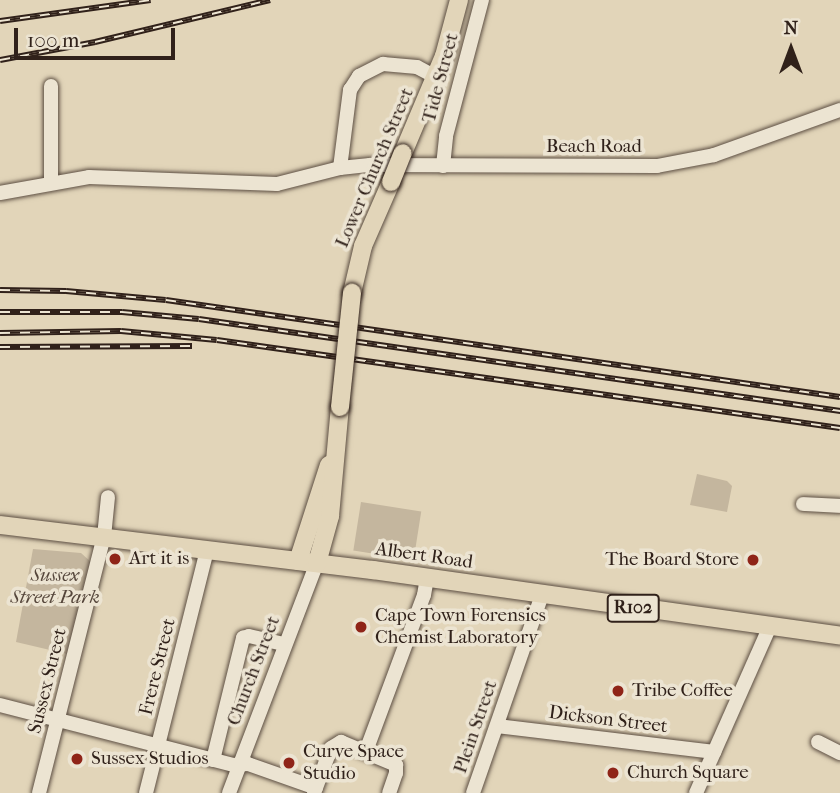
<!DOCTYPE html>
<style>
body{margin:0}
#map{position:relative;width:840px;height:793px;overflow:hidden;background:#e2d5b9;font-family:"IM FELL French Canon",serif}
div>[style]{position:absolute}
.green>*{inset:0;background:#c4b69e;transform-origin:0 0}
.roads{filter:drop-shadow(0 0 2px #5c4e42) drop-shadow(0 0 2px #5c4e42)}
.minor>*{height:14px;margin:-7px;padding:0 7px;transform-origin:7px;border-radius:7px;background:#ece4d2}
.major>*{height:18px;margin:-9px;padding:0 9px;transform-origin:9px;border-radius:9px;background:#e2d5b9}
.rail>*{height:6px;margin-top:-3px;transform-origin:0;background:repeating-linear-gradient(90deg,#ece4d2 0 10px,#30211a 0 20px);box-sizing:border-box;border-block:2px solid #30211a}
.bridges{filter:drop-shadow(0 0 2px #30211a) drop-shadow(0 0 2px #30211a)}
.major-bridge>*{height:18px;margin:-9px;padding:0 9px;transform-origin:9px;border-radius:9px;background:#e2d5b9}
.dots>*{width:19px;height:19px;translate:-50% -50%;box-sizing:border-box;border:4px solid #ece4d2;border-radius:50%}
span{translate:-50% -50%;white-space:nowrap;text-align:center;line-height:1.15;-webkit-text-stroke:7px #ece4d2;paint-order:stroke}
.shield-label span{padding:2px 5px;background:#ece4d2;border:2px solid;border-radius:5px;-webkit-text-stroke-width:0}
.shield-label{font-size:18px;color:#30211a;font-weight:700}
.street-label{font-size:19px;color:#30211a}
.poi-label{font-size:19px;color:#30211a}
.left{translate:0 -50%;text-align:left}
.right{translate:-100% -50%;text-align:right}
.park-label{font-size:19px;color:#55463b;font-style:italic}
.north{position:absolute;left:756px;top:14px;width:70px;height:70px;-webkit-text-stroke:5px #ece4d2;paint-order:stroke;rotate:0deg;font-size:19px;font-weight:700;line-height:28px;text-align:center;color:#30211a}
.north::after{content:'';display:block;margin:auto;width:24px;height:32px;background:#30211a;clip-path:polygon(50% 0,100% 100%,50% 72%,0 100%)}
.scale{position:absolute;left:14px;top:28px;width:161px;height:32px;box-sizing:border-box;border:4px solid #30211a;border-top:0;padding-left:9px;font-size:21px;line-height:24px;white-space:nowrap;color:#30211a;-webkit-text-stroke:5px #ece4d2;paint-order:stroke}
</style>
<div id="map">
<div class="green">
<i style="clip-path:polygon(697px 474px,727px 481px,732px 486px,727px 512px,690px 505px)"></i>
<i style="left:361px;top:502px;width:61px;height:49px;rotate:9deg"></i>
<i style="clip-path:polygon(33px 549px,81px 553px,91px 562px,67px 654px,16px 642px)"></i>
</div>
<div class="roads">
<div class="minor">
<i style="left:51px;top:86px;width:96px;rotate:90deg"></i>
<i style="left:443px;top:166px;width:30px;rotate:-84deg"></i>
<i style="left:446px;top:136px;width:141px;rotate:-75.2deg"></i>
<i style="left:340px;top:168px;width:79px;rotate:-82.7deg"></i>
<i style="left:350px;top:90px;width:17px;rotate:-57deg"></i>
<i style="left:359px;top:76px;width:27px;rotate:-27deg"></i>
<i style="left:383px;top:64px;width:34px;rotate:5deg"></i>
<i style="left:417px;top:67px;width:21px;rotate:28deg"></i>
<i style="left:0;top:193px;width:90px;rotate:-10.2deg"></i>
<i style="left:89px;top:177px;width:188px;rotate:2.1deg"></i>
<i style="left:277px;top:184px;width:65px;rotate:-14.3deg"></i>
<i style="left:340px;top:168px;width:30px;rotate:-6deg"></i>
<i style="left:370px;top:165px;width:287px;rotate:0.2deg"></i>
<i style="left:657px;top:166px;width:58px;rotate:-10.9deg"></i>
<i style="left:714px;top:155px;width:134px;rotate:-19.7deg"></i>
<i style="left:803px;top:504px;width:37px;rotate:3deg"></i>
<i style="left:0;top:705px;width:241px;rotate:14.4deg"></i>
<i style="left:233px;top:765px;width:15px;rotate:-4deg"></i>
<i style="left:248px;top:764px;width:72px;rotate:19.4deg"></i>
<i style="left:497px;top:726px;width:219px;rotate:6.8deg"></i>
<i style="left:818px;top:742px;width:25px;rotate:27deg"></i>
<i style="left:366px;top:751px;width:166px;rotate:-69.6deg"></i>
<i style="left:424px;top:595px;width:17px;rotate:-80deg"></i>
<i style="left:213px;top:760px;width:126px;rotate:-76.2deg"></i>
<i style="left:243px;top:638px;width:6px;rotate:-18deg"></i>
<i style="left:249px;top:636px;width:37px;rotate:13deg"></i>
<i style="left:39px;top:793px;width:264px;rotate:-75.8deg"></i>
<i style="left:104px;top:537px;width:40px;rotate:-84.3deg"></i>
<i style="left:146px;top:793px;width:251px;rotate:-75.9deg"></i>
<i style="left:229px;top:793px;width:246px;rotate:-69.1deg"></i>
<i style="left:314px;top:793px;width:48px;rotate:-69.3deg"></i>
<i style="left:331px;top:748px;width:12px;rotate:-31deg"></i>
<i style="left:341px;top:742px;width:60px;rotate:22.7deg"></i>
<i style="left:396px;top:765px;width:8px;rotate:90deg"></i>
<i style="left:396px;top:773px;width:21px;rotate:109deg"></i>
<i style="left:473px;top:793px;width:210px;rotate:-70.8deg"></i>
<i style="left:696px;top:793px;width:183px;rotate:-66.1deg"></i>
</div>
<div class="major">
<i style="left:403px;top:153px;width:105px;rotate:-67.1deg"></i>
<i style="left:444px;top:56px;width:58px;rotate:-75deg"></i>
<i style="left:352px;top:293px;width:48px;rotate:-76.8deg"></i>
<i style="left:363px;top:246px;width:70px;rotate:-66.4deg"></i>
<i style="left:0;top:525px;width:376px;rotate:6.9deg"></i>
<i style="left:373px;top:570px;width:472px;rotate:8deg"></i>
<i style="left:298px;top:561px;width:101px;rotate:-72.1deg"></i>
<i style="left:317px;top:563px;width:49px;rotate:-74.5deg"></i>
<i style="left:330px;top:516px;width:109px;rotate:-84.8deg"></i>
</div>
</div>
<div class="rail">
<i style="left:0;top:21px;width:152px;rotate:-7.9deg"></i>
<i style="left:0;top:60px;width:97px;rotate:-10.7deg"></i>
<i style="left:95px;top:42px;width:180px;rotate:-13.5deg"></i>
<i style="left:0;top:290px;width:66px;rotate:0.9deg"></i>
<i style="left:66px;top:291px;width:100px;rotate:5.1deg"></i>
<i style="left:166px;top:300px;width:681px;rotate:8.19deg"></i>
<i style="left:0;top:312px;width:122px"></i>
<i style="left:122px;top:312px;width:77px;rotate:5.2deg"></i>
<i style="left:199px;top:319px;width:648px;rotate:8.17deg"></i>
<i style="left:0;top:333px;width:121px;rotate:-0.9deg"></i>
<i style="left:121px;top:331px;width:96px;rotate:5.4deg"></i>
<i style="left:217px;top:340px;width:629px;rotate:8.04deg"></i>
<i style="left:0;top:347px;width:192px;rotate:-0.3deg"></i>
</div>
<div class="bridges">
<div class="major-bridge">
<i style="left:391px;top:182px;width:31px;rotate:-68deg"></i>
<i style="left:340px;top:407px;width:115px;rotate:-84deg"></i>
</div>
</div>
<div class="dots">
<i style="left:115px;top:559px;background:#8f2418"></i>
<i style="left:753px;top:560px;background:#8f2418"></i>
<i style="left:361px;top:627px;background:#8f2418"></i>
<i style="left:618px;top:691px;background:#8f2418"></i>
<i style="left:77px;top:759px;background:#8f2418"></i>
<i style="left:289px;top:763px;background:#8f2418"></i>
<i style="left:613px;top:773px;background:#8f2418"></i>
</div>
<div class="shield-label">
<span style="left:633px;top:608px">R102</span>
</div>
<div class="street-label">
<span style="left:441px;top:78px;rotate:-75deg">Tide Street</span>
<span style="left:594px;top:147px">Beach Road</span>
<span style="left:375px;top:168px;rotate:-67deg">Lower Church Street</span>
<span style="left:424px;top:556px;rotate:8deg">Albert Road</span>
<span style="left:158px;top:667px;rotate:-76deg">Frere Street</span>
<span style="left:254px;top:671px;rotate:-69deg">Church Street</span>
<span style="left:48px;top:681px;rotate:-76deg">Sussex Street</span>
<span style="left:608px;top:720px;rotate:7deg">Dickson Street</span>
<span style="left:476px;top:727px;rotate:-71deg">Plein Street</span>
</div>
<div class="poi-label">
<span class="left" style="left:129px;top:559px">Art it is</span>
<span class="right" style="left:739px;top:560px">The Board Store</span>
<span class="left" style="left:375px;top:627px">Cape Town Forensics<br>Chemist Laboratory</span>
<span class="left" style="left:632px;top:691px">Tribe Coffee</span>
<span class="left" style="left:303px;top:763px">Curve Space<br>Studio</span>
<span class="left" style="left:91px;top:759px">Sussex Studios</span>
<span class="left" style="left:627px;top:773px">Church Square</span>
</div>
<div class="park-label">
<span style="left:55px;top:587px">Sussex<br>Street Park</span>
</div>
<div class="north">N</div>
<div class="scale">100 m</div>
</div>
